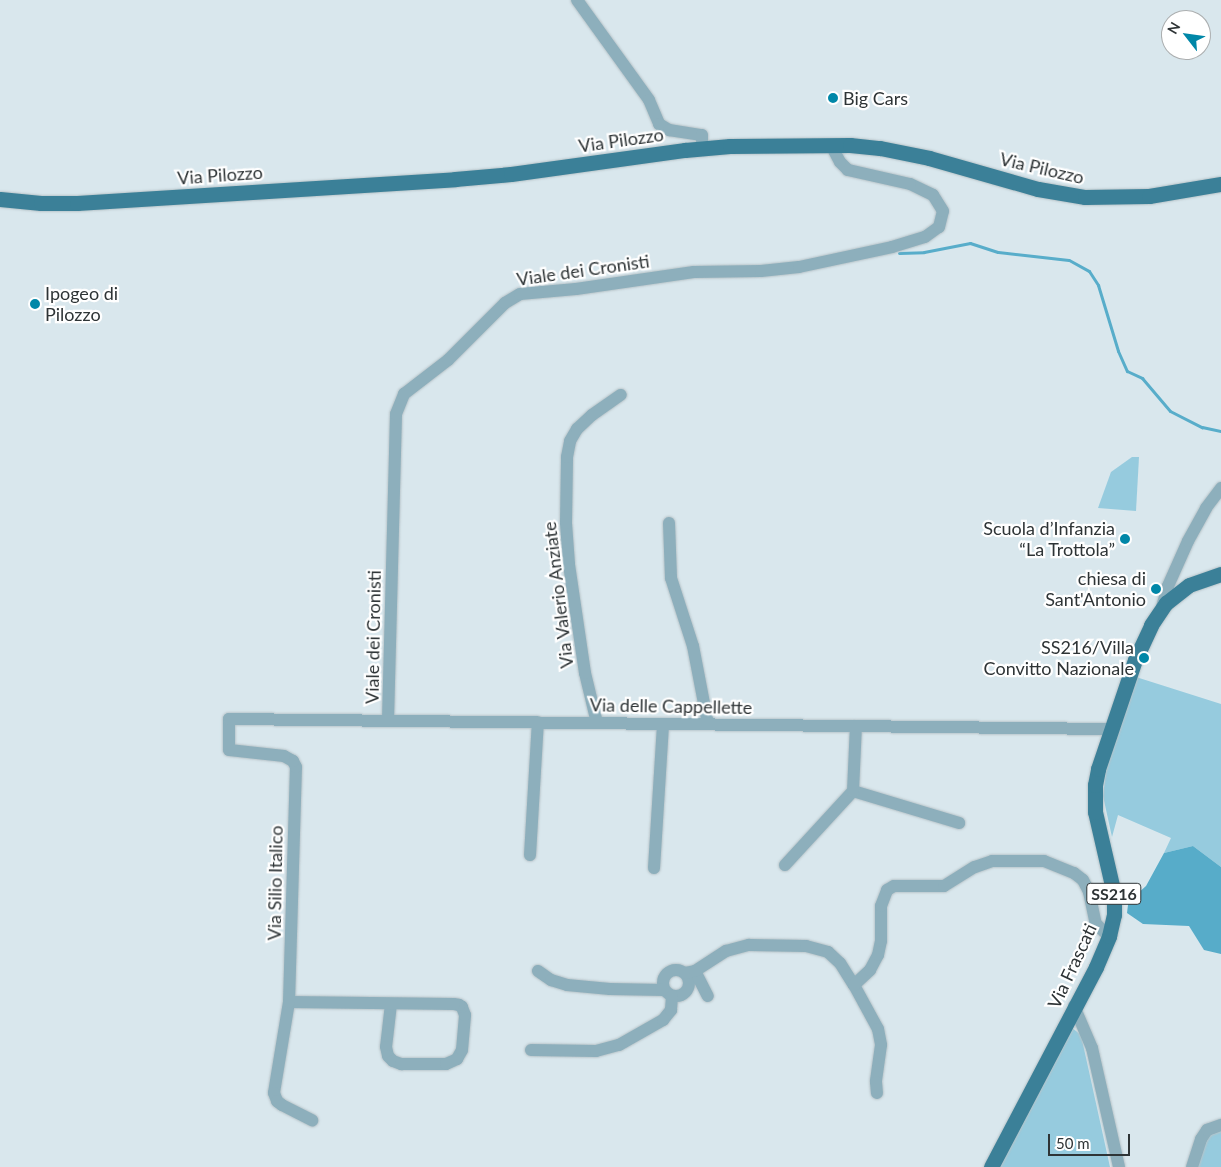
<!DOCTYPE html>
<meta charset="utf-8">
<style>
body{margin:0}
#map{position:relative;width:1221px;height:1167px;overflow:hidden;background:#d9e7ed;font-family:Lato,sans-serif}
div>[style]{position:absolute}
.green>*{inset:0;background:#96cbde}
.forest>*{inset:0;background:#57acc9}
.stream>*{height:3px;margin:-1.5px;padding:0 1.5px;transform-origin:1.5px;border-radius:1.5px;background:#58adca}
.roads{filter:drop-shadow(0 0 1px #b7c3c8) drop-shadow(0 0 1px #b7c3c8)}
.minor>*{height:12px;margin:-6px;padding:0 6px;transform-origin:6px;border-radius:6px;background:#8dafbc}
.minor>.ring{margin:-6px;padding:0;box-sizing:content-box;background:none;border:12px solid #8dafbc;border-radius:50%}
.major>*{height:15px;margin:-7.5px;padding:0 7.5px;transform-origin:7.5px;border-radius:7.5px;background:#3b8098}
.dots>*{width:14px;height:14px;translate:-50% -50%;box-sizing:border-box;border:2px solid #fff;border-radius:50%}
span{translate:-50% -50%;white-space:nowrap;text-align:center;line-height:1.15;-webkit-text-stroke:4.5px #fff;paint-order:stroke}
.shield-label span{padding:1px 4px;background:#fff;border:1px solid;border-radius:4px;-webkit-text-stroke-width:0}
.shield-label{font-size:16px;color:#2e3436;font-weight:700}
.poi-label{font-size:18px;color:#2e3436}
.left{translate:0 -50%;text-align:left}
.right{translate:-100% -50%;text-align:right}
.street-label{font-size:18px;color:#2e3436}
.north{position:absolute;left:1161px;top:10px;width:50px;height:50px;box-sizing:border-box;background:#fff;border:1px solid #abaeaf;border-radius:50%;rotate:300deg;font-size:14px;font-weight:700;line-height:20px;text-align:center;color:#2e3436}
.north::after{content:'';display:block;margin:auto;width:18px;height:22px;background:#0087a8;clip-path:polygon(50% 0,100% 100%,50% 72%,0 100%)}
.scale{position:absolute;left:1048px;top:1134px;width:82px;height:22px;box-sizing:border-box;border:2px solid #2e3436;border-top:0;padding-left:6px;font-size:15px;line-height:18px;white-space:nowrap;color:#2e3436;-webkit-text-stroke:4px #fff;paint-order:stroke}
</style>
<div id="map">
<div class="green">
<i style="clip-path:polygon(1132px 457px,1139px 457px,1136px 511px,1098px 508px,1111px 472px)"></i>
<i style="clip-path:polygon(1136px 677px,1221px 704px,1221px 867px,1193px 846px,1164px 853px,1171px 838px,1118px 815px,1112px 837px,1103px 796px,1106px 771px)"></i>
<i style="clip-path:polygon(1071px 1027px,1081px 1035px,1110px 1167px,999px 1167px)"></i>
<i style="clip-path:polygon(1221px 1129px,1221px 1167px,1196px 1167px,1205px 1136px)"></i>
</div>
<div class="forest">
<i style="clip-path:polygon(1193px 846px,1221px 867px,1221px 954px,1204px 950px,1189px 926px,1143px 924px,1127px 913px,1129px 897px,1137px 894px,1146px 886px,1164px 853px)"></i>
</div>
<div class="stream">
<i style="left:899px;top:253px;width:25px;rotate:-2deg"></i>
<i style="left:924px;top:252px;width:47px;rotate:-11.1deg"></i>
<i style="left:970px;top:243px;width:29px;rotate:18deg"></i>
<i style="left:998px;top:252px;width:71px;rotate:6.4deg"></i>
<i style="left:1069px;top:260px;width:23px;rotate:29deg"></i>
<i style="left:1089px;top:271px;width:17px;rotate:57deg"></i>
<i style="left:1098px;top:285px;width:69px;rotate:73.1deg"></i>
<i style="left:1118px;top:351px;width:22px;rotate:66deg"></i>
<i style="left:1127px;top:371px;width:17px;rotate:25deg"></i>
<i style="left:1142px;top:378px;width:43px;rotate:49.7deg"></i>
<i style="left:1170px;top:411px;width:36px;rotate:27deg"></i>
<i style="left:1202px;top:427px;width:19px;rotate:12deg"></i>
</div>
<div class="roads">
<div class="minor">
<i style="left:577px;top:0;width:123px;rotate:54.2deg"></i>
<i style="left:649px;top:100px;width:26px;rotate:67deg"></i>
<i style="left:659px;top:124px;width:12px;rotate:31deg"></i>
<i style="left:669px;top:130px;width:33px;rotate:9deg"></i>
<i style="left:702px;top:135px;width:13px;rotate:90deg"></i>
<i style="left:669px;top:523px;width:55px;rotate:87.9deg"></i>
<i style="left:671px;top:578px;width:71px;rotate:72.1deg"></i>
<i style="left:693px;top:646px;width:79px;rotate:79.1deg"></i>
<i style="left:1162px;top:607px;width:22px;rotate:-74deg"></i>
<i style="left:1168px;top:586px;width:49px;rotate:-66deg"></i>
<i style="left:1188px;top:541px;width:38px;rotate:-61deg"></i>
<i style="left:1206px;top:508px;width:25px;rotate:-53deg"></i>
<i style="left:388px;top:720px;width:306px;rotate:-88.5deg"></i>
<i style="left:396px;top:414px;width:22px;rotate:-68deg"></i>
<i style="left:404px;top:394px;width:56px;rotate:-37.7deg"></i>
<i style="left:448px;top:360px;width:81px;rotate:-45deg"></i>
<i style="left:505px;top:303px;width:17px;rotate:-31deg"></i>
<i style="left:520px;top:294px;width:56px;rotate:-5.1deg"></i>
<i style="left:576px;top:289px;width:119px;rotate:-8.2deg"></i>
<i style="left:694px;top:272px;width:67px;rotate:-0.9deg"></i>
<i style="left:761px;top:271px;width:38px;rotate:-6deg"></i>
<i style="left:799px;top:267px;width:95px;rotate:-12.1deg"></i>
<i style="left:892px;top:247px;width:34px;rotate:-17deg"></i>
<i style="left:925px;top:237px;width:17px;rotate:-36deg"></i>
<i style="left:939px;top:227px;width:16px;rotate:-76deg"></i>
<i style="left:943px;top:211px;width:19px;rotate:-122deg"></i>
<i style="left:933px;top:195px;width:25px;rotate:-154deg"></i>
<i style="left:910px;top:184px;width:64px;rotate:-167.3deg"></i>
<i style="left:848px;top:170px;width:11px;rotate:-135deg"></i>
<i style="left:840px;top:162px;width:19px;rotate:-118deg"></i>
<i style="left:597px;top:723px;width:51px;rotate:-103.5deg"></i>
<i style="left:585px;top:673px;width:110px;rotate:-98.4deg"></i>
<i style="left:569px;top:564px;width:41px;rotate:-94.2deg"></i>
<i style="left:566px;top:523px;width:66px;rotate:-89.1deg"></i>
<i style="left:567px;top:457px;width:16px;rotate:-79deg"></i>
<i style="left:570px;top:441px;width:14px;rotate:-60deg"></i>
<i style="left:577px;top:429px;width:21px;rotate:-43deg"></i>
<i style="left:592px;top:415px;width:35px;rotate:-35deg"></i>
<i style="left:853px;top:791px;width:111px;rotate:16.8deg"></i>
<i style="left:530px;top:855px;width:133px;rotate:-86.6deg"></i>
<i style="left:785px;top:865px;width:100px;rotate:-47.4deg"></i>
<i style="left:853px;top:791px;width:65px;rotate:-87.4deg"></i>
<i style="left:654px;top:868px;width:144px;rotate:-86.4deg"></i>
<i class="ring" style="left:663px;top:970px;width:14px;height:14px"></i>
<i style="left:538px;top:971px;width:16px;rotate:35deg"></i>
<i style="left:551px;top:980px;width:17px;rotate:17deg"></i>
<i style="left:567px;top:985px;width:43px;rotate:5.3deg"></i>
<i style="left:610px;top:989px;width:54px;rotate:1.1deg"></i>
<i style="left:695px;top:971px;width:28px;rotate:63deg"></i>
<i style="left:685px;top:973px;width:10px;rotate:-11deg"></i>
<i style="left:695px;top:971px;width:37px;rotate:-33deg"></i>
<i style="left:726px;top:951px;width:24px;rotate:-15deg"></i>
<i style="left:749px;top:945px;width:57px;rotate:1deg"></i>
<i style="left:806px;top:946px;width:23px;rotate:15deg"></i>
<i style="left:828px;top:952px;width:16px;rotate:43deg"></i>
<i style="left:840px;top:963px;width:26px;rotate:58deg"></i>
<i style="left:854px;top:985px;width:50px;rotate:61.4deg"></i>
<i style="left:878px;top:1029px;width:16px;rotate:79deg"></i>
<i style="left:881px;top:1045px;width:37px;rotate:98deg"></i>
<i style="left:876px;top:1082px;width:11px;rotate:85deg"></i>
<i style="left:854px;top:985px;width:22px;rotate:-43deg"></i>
<i style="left:870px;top:970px;width:17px;rotate:-62deg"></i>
<i style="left:878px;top:955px;width:14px;rotate:-78deg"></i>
<i style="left:881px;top:941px;width:35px;rotate:-90deg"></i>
<i style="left:881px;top:906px;width:17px;rotate:-69deg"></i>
<i style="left:887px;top:890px;width:8px;rotate:-30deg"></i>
<i style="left:894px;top:886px;width:50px"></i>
<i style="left:944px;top:886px;width:36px;rotate:-32deg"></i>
<i style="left:975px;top:867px;width:18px;rotate:-19deg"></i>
<i style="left:992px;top:861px;width:52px"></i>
<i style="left:1044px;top:861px;width:32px;rotate:22deg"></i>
<i style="left:1074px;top:873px;width:11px;rotate:38deg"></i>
<i style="left:1083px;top:880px;width:13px;rotate:63deg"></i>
<i style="left:1089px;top:892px;width:33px;rotate:78deg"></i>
<i style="left:1096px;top:924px;width:18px;rotate:43deg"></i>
<i style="left:289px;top:1002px;width:92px;rotate:99.4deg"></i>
<i style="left:274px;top:1093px;width:9px;rotate:69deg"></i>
<i style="left:277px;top:1101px;width:6px;rotate:39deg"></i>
<i style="left:282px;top:1105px;width:34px;rotate:27deg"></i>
<i style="left:391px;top:1004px;width:43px;rotate:96.6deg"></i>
<i style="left:386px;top:1047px;width:9px;rotate:77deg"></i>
<i style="left:388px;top:1056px;width:7px;rotate:45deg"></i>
<i style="left:393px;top:1061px;width:9px;rotate:21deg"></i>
<i style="left:401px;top:1064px;width:45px"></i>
<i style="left:446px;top:1064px;width:12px;rotate:-24deg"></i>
<i style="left:457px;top:1059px;width:10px;rotate:-61deg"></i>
<i style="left:462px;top:1050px;width:35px;rotate:-85deg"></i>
<i style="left:465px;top:1015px;width:9px;rotate:-111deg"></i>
<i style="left:462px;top:1007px;width:4px;rotate:-146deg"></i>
<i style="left:459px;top:1005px;width:5px;rotate:-169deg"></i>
<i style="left:454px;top:1004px;width:165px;rotate:-179.3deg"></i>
<i style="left:289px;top:1002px;width:235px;rotate:-88.3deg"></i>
<i style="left:296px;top:767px;width:7px;rotate:-117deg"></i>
<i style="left:293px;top:761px;width:10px;rotate:-151deg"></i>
<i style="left:284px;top:756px;width:55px;rotate:-173.8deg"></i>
<i style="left:229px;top:750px;width:31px;rotate:-90deg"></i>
<i style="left:229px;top:719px;width:882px;rotate:0.65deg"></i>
<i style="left:1074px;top:1006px;width:46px;rotate:66.8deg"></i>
<i style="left:1092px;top:1048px;width:122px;rotate:77.2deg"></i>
<i style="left:531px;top:1050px;width:65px;rotate:0.9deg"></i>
<i style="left:596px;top:1051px;width:24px;rotate:-15deg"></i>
<i style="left:619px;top:1045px;width:51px;rotate:-29.6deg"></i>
<i style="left:663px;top:1020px;width:13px;rotate:-51deg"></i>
<i style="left:671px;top:1010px;width:14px;rotate:-86deg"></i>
<i style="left:1192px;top:1167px;width:29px;rotate:-72deg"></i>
<i style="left:1201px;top:1139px;width:11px;rotate:-56deg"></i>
<i style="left:1207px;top:1130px;width:15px;rotate:-20deg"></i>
</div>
<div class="major">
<i style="left:0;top:199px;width:41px;rotate:5.6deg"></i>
<i style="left:41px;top:203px;width:36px"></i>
<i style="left:77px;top:203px;width:379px;rotate:-3.6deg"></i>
<i style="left:455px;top:179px;width:56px;rotate:-5.1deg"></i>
<i style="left:511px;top:174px;width:176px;rotate:-7.9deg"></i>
<i style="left:685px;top:150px;width:45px;rotate:-5.1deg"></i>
<i style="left:730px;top:146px;width:120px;rotate:-0.5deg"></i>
<i style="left:850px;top:145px;width:30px;rotate:6deg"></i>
<i style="left:880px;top:148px;width:50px;rotate:11.5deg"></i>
<i style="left:929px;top:158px;width:113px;rotate:15.9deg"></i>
<i style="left:1038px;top:189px;width:48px;rotate:9.7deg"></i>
<i style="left:1085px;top:197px;width:64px;rotate:-0.9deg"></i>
<i style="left:1149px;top:196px;width:73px;rotate:-9.5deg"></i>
<i style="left:991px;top:1167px;width:226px;rotate:-62.3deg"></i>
<i style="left:1096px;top:967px;width:34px;rotate:-67deg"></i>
<i style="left:1109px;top:936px;width:22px;rotate:-77deg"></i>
<i style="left:1114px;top:915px;width:21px;rotate:-90deg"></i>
<i style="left:1114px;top:894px;width:84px;rotate:-103deg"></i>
<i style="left:1095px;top:812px;width:27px;rotate:-90deg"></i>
<i style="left:1095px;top:785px;width:16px;rotate:-79deg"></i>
<i style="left:1098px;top:769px;width:115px;rotate:-71.3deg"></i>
<i style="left:1135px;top:660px;width:38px;rotate:-65deg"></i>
<i style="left:1151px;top:625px;width:27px;rotate:-56deg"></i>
<i style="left:1166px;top:603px;width:29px;rotate:-38deg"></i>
<i style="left:1189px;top:585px;width:34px;rotate:-19deg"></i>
</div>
</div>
<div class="dots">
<i style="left:833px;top:98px;background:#0087a8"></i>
<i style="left:35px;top:304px;background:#0087a8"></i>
<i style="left:1125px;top:539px;background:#0087a8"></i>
<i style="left:1156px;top:589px;background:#0087a8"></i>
<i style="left:1144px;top:658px;background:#0087a8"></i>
</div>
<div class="shield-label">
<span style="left:1114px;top:894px">SS216</span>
</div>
<div class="poi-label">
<span class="left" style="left:843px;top:98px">Big Cars</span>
<span class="left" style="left:45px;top:304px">Ipogeo di<br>Pilozzo</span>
<span class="right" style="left:1115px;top:539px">Scuola d’Infanzia<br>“La Trottola”</span>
<span class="right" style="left:1146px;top:589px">chiesa di<br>Sant'Antonio</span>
<span class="right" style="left:1134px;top:658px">SS216/Villa<br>Convitto Nazionale</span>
</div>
<div class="street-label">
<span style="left:621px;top:140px;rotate:-8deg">Via Pilozzo</span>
<span style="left:1042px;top:168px;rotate:13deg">Via Pilozzo</span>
<span style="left:220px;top:175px;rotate:-4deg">Via Pilozzo</span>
<span style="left:583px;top:270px;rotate:-8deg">Viale dei Cronisti</span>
<span style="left:558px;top:595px;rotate:-97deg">Via Valerio Anziate</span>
<span style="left:373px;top:637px;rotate:-89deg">Viale dei Cronisti</span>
<span style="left:671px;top:706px;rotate:1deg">Via delle Cappellette</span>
<span style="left:275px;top:883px;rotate:-89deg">Via Silio Italico</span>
<span style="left:1072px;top:966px;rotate:-65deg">Via Frascati</span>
</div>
<div class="north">N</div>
<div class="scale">50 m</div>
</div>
